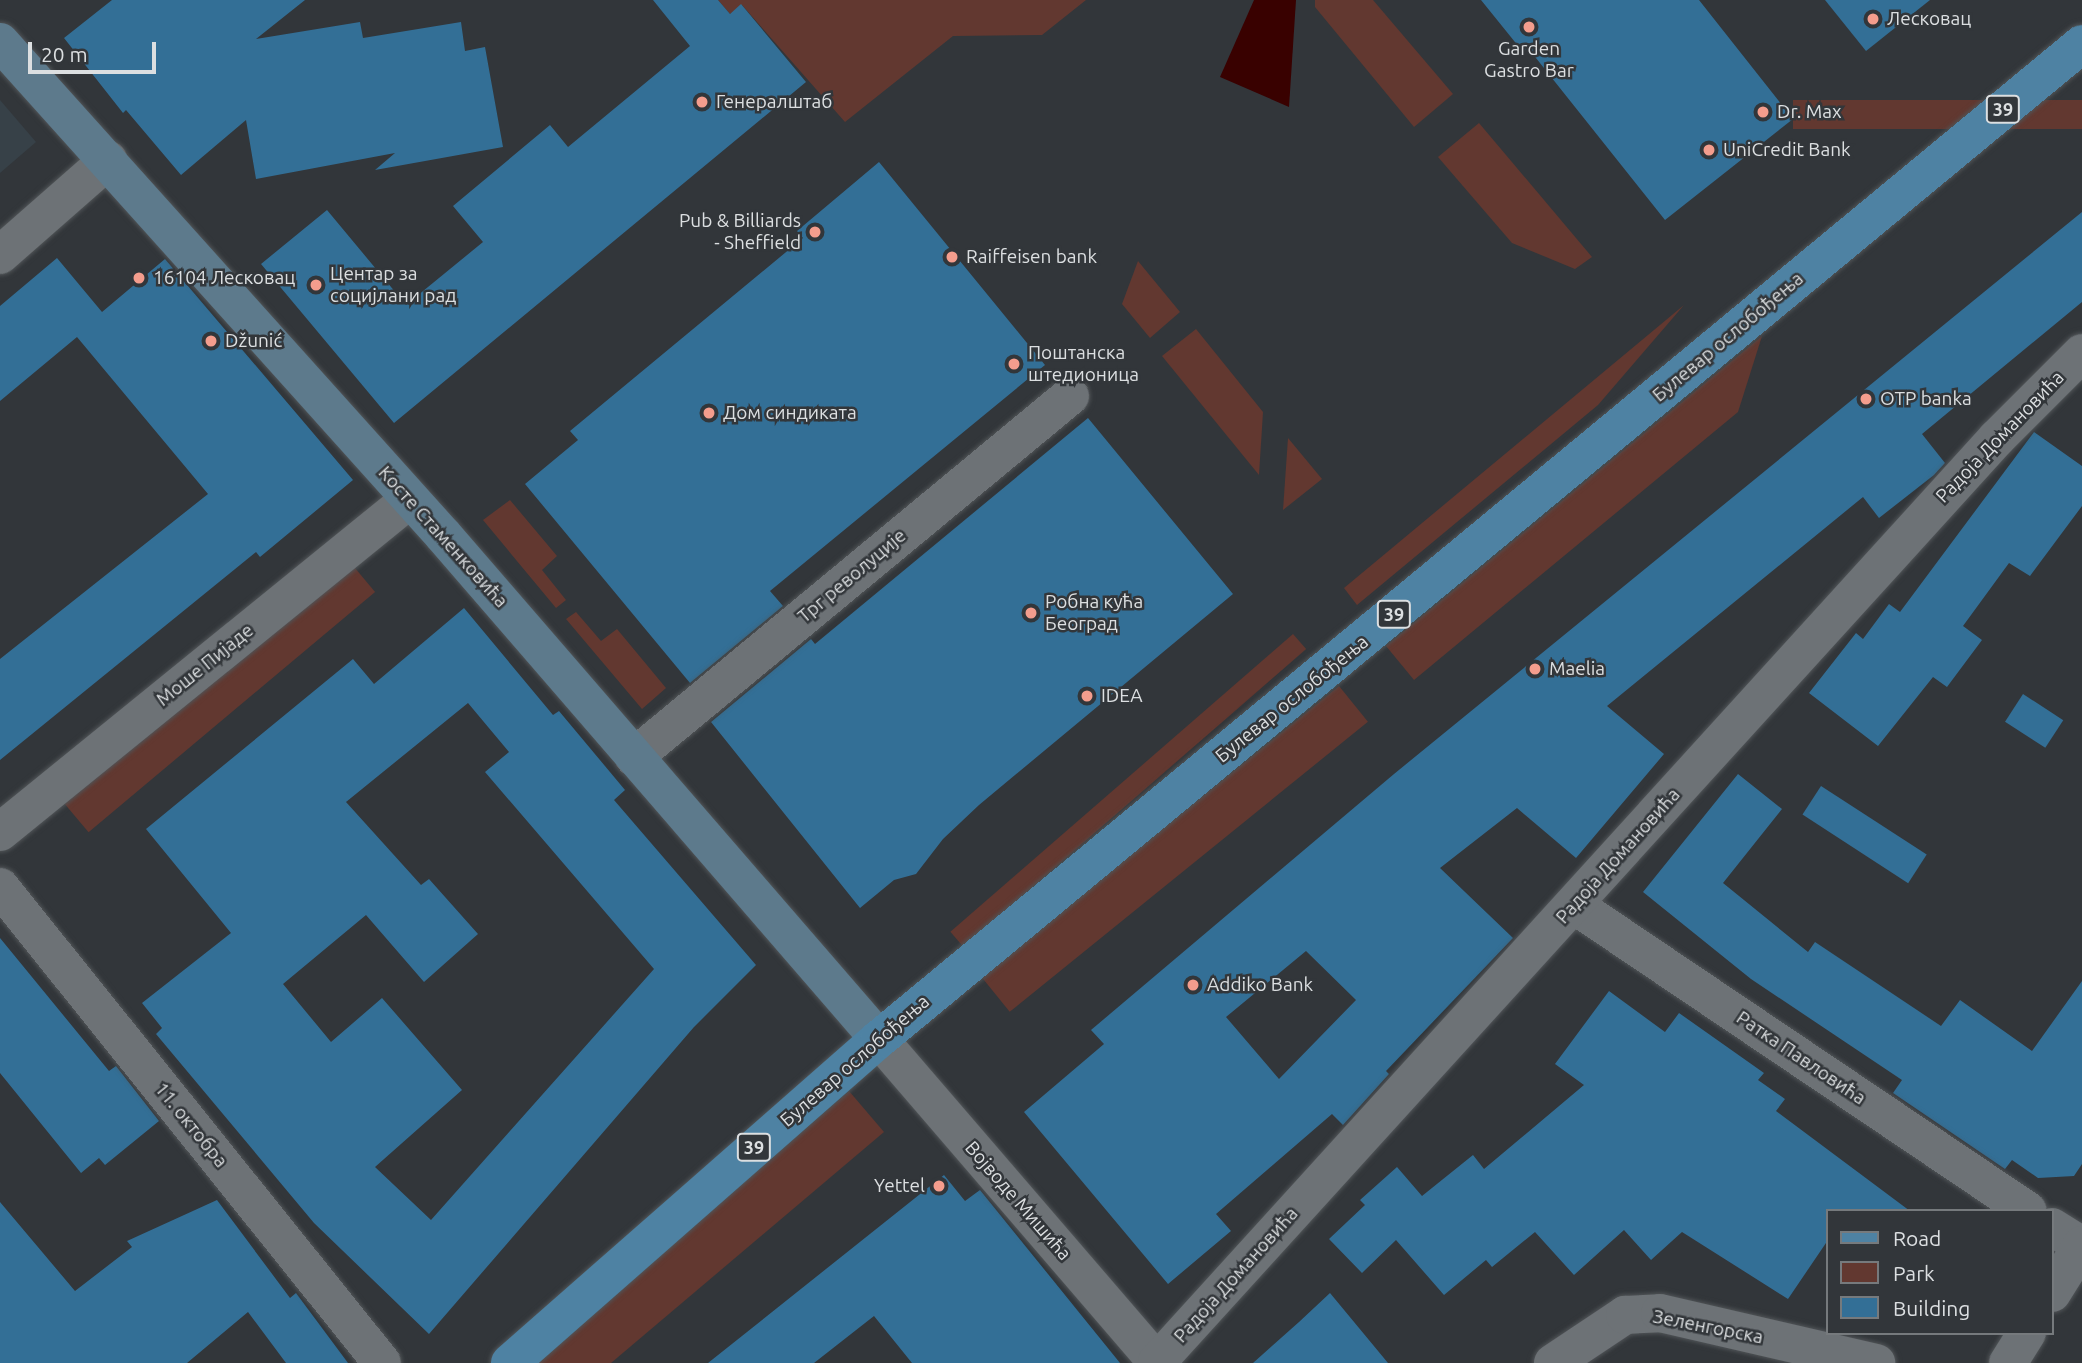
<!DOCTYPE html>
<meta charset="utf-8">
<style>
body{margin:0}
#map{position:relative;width:2082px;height:1363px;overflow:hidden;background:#32363a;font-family:Ubuntu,sans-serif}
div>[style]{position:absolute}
.built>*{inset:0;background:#374148}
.green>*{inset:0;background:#623830;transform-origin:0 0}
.water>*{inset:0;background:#390100}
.building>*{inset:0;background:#336f96;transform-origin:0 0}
.roads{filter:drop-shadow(0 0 2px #505457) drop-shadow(0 0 2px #505457)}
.street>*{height:38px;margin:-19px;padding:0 19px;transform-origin:19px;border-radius:19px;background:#6d7276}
.secondary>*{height:38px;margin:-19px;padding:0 19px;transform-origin:19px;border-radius:19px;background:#5d7a8c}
.primary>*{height:38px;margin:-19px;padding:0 19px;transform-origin:19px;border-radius:19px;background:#4e82a3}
.dots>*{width:19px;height:19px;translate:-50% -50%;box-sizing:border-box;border:4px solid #32363a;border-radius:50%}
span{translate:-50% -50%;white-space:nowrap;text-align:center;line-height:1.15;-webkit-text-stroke:5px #32363a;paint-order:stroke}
.shield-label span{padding:2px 5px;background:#32363a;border:2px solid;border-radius:5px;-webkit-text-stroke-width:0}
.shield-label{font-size:18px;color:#dcdfe1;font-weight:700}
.poi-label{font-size:19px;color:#dcdfe1}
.left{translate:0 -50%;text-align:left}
.right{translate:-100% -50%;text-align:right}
.street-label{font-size:19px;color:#dcdfe1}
.legend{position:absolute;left:1826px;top:1209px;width:228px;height:126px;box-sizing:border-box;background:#32363a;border:2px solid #767a7d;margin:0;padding:9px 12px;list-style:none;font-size:21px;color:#dcdfe1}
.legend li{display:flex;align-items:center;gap:14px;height:35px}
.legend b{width:35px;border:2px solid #767a7d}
.scale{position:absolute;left:28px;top:42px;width:128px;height:32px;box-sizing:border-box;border:4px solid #dcdfe1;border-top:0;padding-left:9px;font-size:21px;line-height:24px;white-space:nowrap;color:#dcdfe1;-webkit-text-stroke:5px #32363a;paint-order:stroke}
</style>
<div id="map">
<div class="built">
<i style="clip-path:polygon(0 100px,36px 142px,0 173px)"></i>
</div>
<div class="green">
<i style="clip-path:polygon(718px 0,1086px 0,1042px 35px,953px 36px,845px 122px,742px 5px,730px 14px)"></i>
<i style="clip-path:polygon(1315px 0,1373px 0,1453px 94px,1414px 127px,1315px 7px)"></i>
<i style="left:2082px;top:100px;width:29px;height:289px;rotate:90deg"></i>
<i style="clip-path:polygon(1479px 123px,1592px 257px,1575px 269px,1512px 243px,1438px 157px)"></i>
<i style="clip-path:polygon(1138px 261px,1180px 312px,1150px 338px,1122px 304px)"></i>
<i style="clip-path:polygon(1684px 305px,1598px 405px,1357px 605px,1344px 588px)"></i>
<i style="clip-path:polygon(1196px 329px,1263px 412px,1259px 475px,1162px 356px)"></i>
<i style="clip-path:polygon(1762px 336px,1738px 412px,1414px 680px,1386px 646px)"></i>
<i style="clip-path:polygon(1288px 438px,1322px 479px,1283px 510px)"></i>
<i style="clip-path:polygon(510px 500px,557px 556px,542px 570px,566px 600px,556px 608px,483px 520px)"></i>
<i style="left:350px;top:562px;width:39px;height:374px;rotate:50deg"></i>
<i style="clip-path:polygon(576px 612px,601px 641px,617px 629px,666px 688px,642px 709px,566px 619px)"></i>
<i style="left:1293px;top:634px;width:20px;height:454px;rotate:49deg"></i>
<i style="left:1339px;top:686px;width:46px;height:461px;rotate:51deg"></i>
<i style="clip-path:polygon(849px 1091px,884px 1132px,611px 1363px,536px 1363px)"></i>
</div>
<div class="water">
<i style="clip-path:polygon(1254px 0,1296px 0,1289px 107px,1220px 77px)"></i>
</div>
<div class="building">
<i style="clip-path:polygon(112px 0,305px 0,256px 39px,360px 22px,363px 38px,461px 22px,465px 51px,485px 47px,503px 147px,375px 170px,395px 153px,256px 179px,246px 120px,181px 175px,126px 110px,123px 113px,64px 38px)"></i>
<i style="clip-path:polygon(653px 0,718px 0,730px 14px,741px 4px,806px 82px,394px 423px,261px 264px,327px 210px,406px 305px,483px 242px,453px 206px,550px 125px,568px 147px,690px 46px)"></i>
<i style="clip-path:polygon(1481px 0,1699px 0,1793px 119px,1665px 220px,1528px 48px,1523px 52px)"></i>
<i style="clip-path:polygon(1825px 0,1930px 0,1866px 51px)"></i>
<i style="clip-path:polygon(879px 162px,1045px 365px,770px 591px,783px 606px,690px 683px,525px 484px,578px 440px,570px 431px,803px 238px,797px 231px)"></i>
<i style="clip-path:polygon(evenodd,2082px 212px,2082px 302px,1922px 434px,1945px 463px,1934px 475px,1879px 518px,1863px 497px,1607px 706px,1664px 754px,1576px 858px,1517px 808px,1440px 868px,1513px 938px,1386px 1071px,1389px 1074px,1343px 1125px,1332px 1114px,1216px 1214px,1231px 1231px,1168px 1284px,1024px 1112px,1104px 1044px,1091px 1030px,1394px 774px,2082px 212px,1306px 951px,1356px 1000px,1279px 1079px,1226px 1017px,1306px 951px)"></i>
<i style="clip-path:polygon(57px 258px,102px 312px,165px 259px,353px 480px,260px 557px,256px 552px,0 760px,0 659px,208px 494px,77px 337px,0 401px,0 306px)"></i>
<i style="clip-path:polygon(1088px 418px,1233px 594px,979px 805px,943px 839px,916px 874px,894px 880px,860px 908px,711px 722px,811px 639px,815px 644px)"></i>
<i style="clip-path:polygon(2034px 432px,2082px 466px,2082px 506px,2030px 576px,2009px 563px,1963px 626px,1982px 640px,1947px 687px,1933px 677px,1878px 746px,1809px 693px,1856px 633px,1863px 639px,1889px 604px,1900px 612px)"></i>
<i style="clip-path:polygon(evenodd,464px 608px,553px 715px,559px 711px,625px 790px,614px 800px,756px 965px,694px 1027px,429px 1334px,314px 1223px,156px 1034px,162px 1028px,142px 1003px,231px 933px,146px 829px,353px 659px,374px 684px,464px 608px,468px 703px,509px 752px,485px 772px,654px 969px,431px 1220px,375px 1167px,462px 1090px,382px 998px,331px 1042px,283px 984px,366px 915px,424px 982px,478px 934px,429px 879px,421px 885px,346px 802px,468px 703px)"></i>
<i style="left:2023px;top:694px;width:48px;height:33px;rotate:33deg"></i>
<i style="clip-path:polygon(1738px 774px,1782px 809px,1723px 883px,1808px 952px,1815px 942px,1941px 1026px,1960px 1000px,2032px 1051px,2082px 981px,2082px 1164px,2074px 1176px,2038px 1178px,2012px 1160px,2005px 1169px,1893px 1093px,1902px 1080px,1751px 979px,1643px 892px)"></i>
<i style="left:1821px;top:786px;width:126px;height:34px;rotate:33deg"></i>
<i style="clip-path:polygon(0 938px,109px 1071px,116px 1066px,159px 1121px,105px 1165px,99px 1158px,81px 1173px,0 1073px)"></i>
<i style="clip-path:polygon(1609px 991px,1665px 1032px,1679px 1013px,1764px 1073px,1758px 1080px,1785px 1099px,1776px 1111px,1910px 1211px,1828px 1211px,1828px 1240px,1788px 1299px,1682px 1232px,1651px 1260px,1624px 1230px,1574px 1275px,1535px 1232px,1492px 1267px,1486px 1260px,1444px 1295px,1396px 1240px,1362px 1273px,1329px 1239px,1365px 1205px,1360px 1200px,1397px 1167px,1422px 1196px,1473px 1155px,1484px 1169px,1584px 1085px,1555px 1064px)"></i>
<i style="clip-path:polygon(944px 1175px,965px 1201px,980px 1190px,1120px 1363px,912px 1363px,874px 1316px,814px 1363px,708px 1363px)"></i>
<i style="clip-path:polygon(217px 1200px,290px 1298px,296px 1293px,348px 1363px,286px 1363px,248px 1312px,187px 1363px,0 1363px,0 1202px,75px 1291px,132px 1247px,127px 1241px)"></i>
<i style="clip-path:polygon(1330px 1293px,1388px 1363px,1253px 1363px,1299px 1322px)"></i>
</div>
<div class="roads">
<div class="street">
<i style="left:0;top:255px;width:144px;rotate:-41.3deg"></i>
<i style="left:634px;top:757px;width:566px;rotate:-39.62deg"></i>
<i style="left:0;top:832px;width:528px;rotate:-39.08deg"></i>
<i style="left:0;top:887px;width:610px;rotate:51.25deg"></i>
<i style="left:1574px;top:905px;width:547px;rotate:33.98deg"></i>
<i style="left:879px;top:1039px;width:428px;rotate:49.3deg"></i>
<i style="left:2052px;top:1227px;width:36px;rotate:32deg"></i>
<i style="left:2052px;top:1293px;width:57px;rotate:-58deg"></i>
<i style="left:1157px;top:1362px;width:1249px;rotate:-47.73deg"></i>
<i style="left:1997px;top:438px;width:120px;rotate:-45deg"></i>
<i style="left:1553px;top:1363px;width:87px;rotate:-33.7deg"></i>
<i style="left:1625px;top:1315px;width:35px;rotate:-3deg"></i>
<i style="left:1660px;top:1313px;width:222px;rotate:13deg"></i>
<i style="left:2008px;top:1363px;width:36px;rotate:-58deg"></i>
</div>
<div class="secondary">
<i style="left:0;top:42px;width:663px;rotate:48.06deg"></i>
<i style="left:443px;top:535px;width:666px;rotate:49.14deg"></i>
</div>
<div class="primary">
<i style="left:510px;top:1363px;width:491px;rotate:-41.3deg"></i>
<i style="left:879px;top:1039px;width:1561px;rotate:-39.59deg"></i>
</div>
</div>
<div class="dots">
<i style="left:1873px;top:19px;background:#f49d8d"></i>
<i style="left:1529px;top:27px;background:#f49d8d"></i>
<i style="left:702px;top:102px;background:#f49d8d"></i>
<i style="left:1763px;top:112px;background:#f49d8d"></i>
<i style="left:1709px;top:150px;background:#f49d8d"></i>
<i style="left:815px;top:232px;background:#f49d8d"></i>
<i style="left:952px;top:257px;background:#f49d8d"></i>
<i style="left:139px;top:278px;background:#f49d8d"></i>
<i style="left:316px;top:285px;background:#f49d8d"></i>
<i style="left:211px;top:341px;background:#f49d8d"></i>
<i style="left:1014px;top:364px;background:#f49d8d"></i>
<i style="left:1866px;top:399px;background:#f49d8d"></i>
<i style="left:709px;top:413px;background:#f49d8d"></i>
<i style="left:1031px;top:613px;background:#f49d8d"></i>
<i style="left:1535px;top:669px;background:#f49d8d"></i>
<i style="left:1087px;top:696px;background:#f49d8d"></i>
<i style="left:1193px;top:985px;background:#f49d8d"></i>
<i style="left:939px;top:1186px;background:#f49d8d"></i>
</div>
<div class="shield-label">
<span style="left:2003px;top:109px">39</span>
<span style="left:1394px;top:614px">39</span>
<span style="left:754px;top:1147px">39</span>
</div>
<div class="poi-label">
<span class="left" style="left:1887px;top:19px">Лесковац</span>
<span style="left:1529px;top:60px">Garden<br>Gastro Bar</span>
<span class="left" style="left:716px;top:102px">Генералштаб</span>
<span class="left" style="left:1777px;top:112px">Dr. Max</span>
<span class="left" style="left:1723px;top:150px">UniCredit Bank</span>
<span class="right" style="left:801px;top:232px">Pub &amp; Billiards<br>- Sheffield</span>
<span class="left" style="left:966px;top:257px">Raiffeisen bank</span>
<span class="left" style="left:330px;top:285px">Центар за<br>социјлани рад</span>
<span class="left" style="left:153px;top:278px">16104 Лесковац</span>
<span class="left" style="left:225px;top:341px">Džunić</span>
<span class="left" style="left:1028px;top:364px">Поштанска<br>штедионица</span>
<span class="left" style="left:1880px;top:399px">OTP banka</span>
<span class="left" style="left:723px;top:413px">Дом синдиката</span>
<span class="left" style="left:1045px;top:613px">Робна кућа<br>Београд</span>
<span class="left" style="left:1549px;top:669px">Maelia</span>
<span class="left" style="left:1101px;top:696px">IDEA</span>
<span class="left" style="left:1207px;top:985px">Addiko Bank</span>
<span class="right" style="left:925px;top:1186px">Yettel</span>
</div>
<div class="street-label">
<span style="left:1728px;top:337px;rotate:-40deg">Булевар ослобођења</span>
<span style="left:2000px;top:437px;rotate:-46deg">Радоја Домановића</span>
<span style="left:443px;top:537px;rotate:48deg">Косте Стаменковића</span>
<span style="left:852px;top:576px;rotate:-40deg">Трг револуције</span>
<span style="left:205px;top:665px;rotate:-39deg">Моше Пијаде</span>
<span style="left:1292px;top:699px;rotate:-39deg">Булевар ослобођења</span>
<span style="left:1618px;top:856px;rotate:-48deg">Радоја Домановића</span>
<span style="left:1801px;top:1058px;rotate:34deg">Ратка Павловића</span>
<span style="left:855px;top:1061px;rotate:-41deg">Булевар ослобођења</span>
<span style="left:191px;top:1125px;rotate:51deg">11. октобра</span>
<span style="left:1018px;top:1201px;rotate:49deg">Војводе Мишића</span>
<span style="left:1236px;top:1275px;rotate:-48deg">Радоја Домановића</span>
<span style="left:1708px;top:1327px;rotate:11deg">Зеленгорска</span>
</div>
<ul class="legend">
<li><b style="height:9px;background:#4e82a3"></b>Road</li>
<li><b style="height:19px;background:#623830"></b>Park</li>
<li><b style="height:19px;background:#336f96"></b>Building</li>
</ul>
<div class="scale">20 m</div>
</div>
